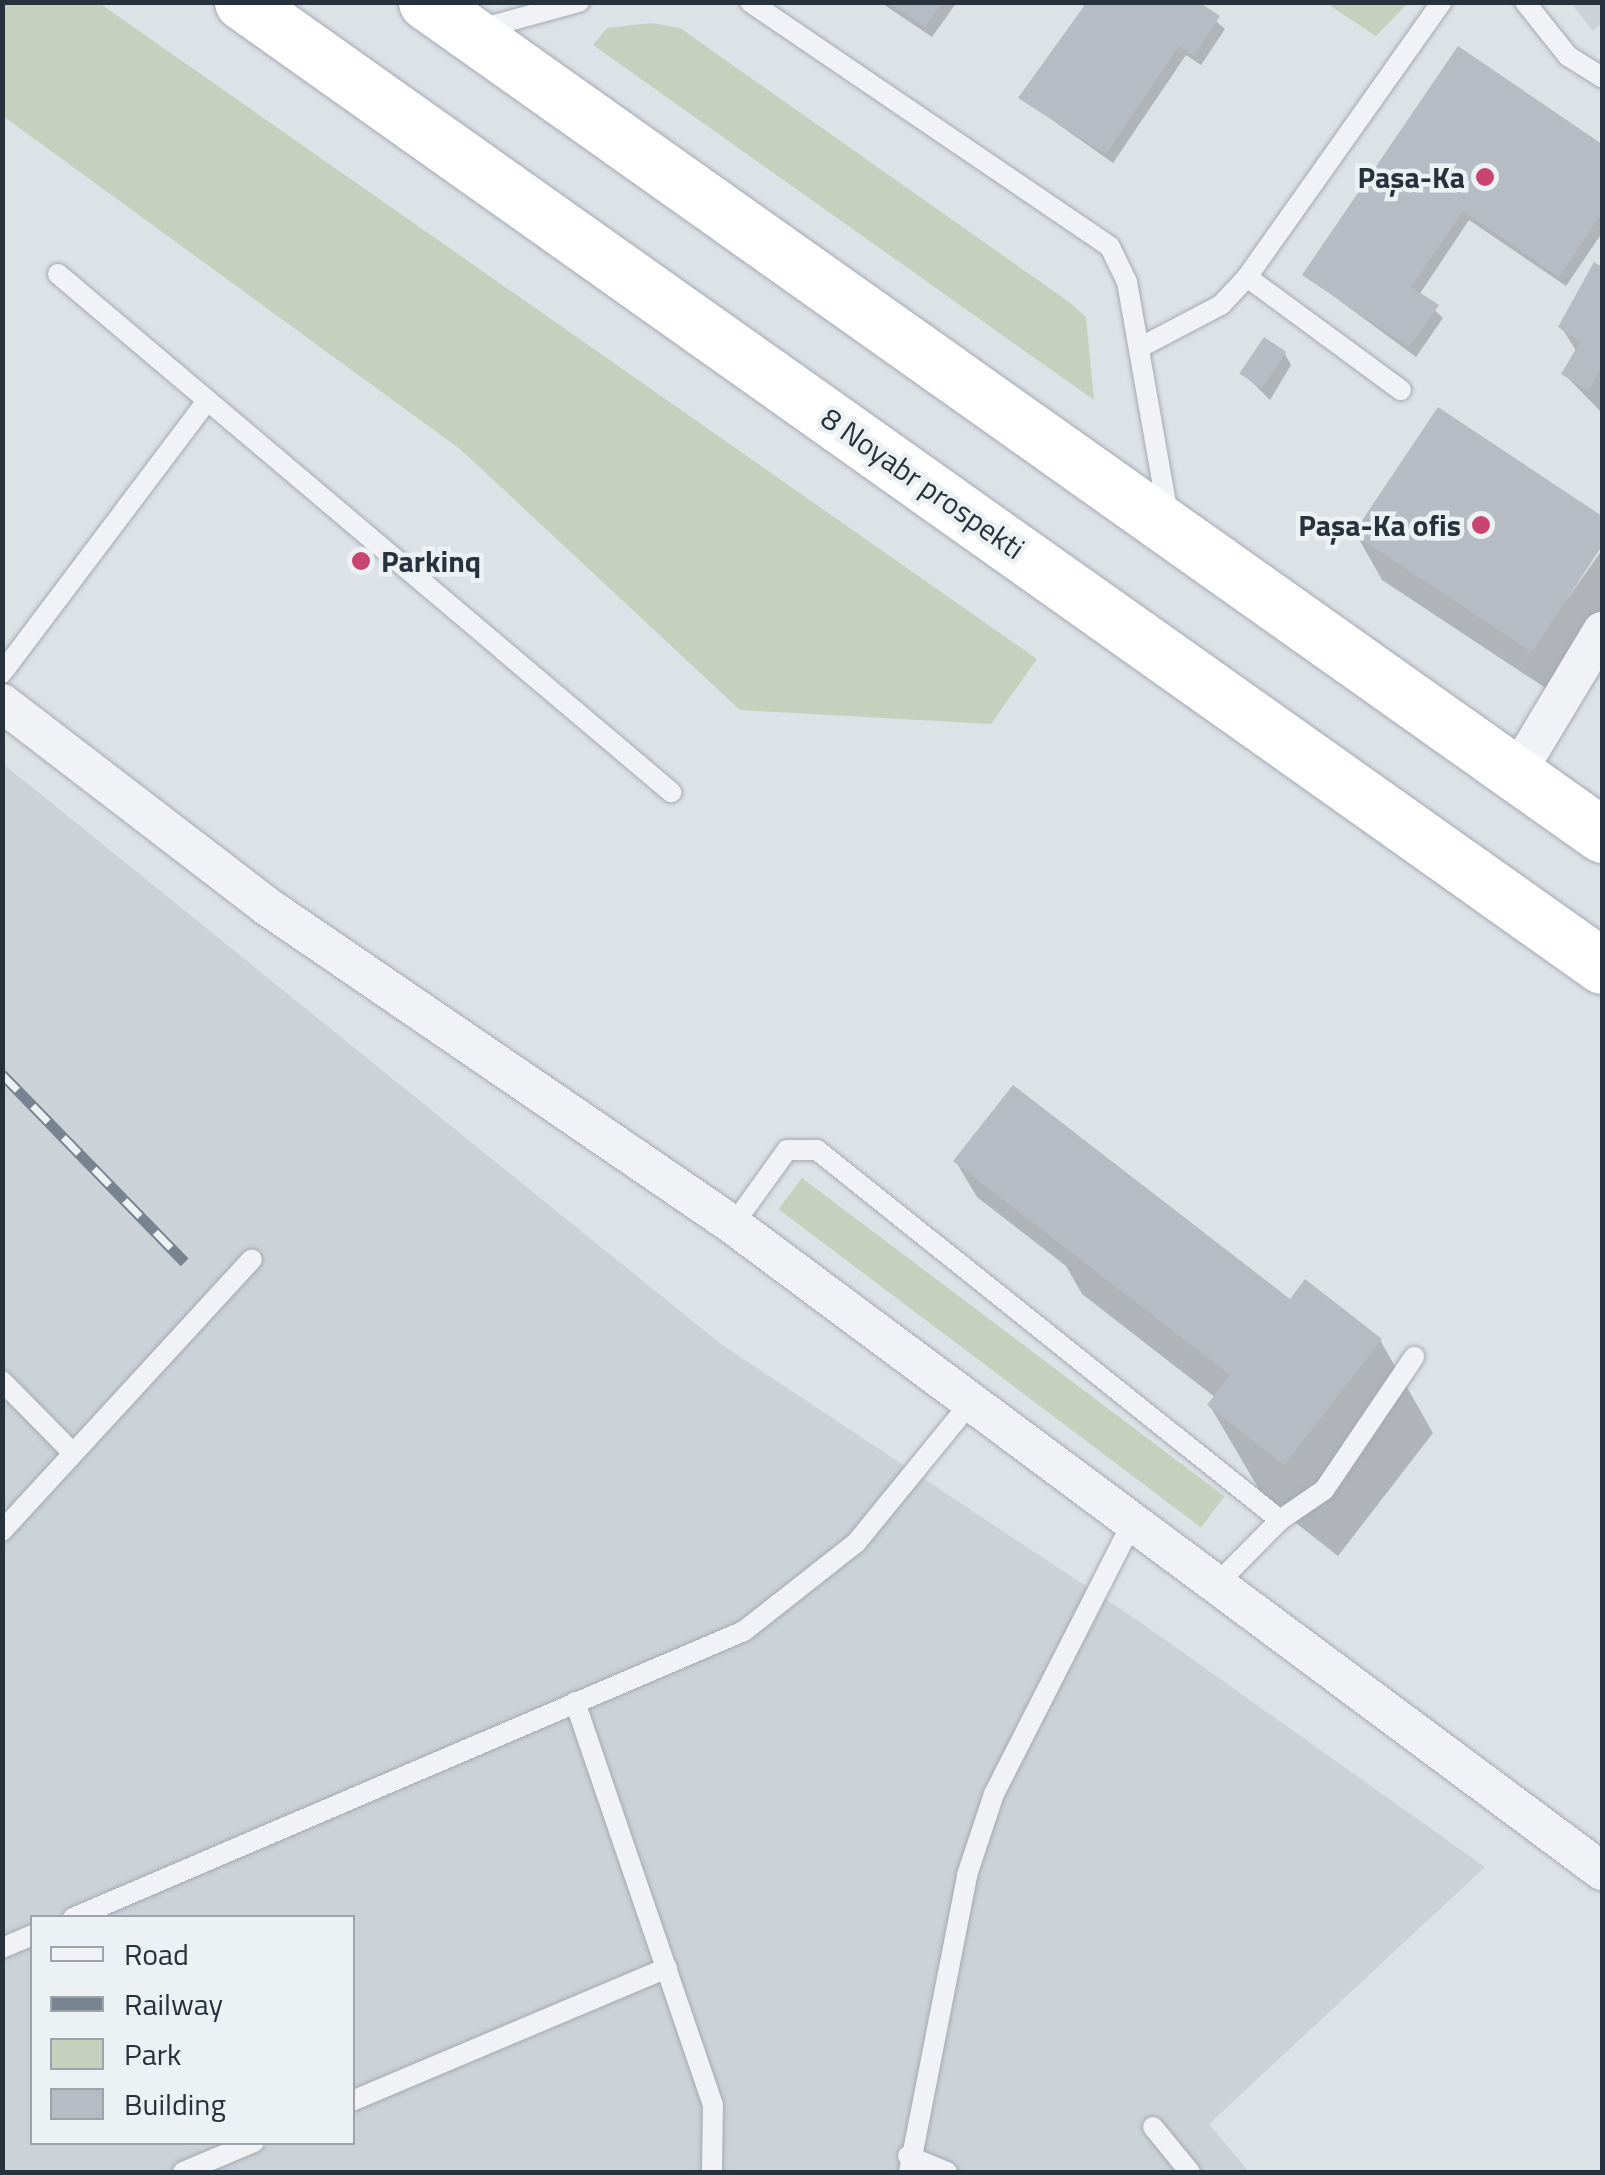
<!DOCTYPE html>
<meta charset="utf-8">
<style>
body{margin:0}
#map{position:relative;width:1605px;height:2175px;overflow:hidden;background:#dde2e7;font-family:"Titillium Web",sans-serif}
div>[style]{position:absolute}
.built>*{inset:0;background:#cbd2d8}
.green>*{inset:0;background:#c6d0be;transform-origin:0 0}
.shadow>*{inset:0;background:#0003}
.building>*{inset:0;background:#b5bcc3;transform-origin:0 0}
.roads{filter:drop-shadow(0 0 2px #a3aab1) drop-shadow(0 0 2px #a3aab1)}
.service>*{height:20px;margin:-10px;padding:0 10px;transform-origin:10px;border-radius:10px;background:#f0f2f5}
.minor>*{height:38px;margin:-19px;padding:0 19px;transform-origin:19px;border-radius:19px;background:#f0f2f5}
.trunk>*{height:55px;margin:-27.5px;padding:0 27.5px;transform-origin:27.5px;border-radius:27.5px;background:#fff}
.rail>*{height:11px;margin-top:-5.5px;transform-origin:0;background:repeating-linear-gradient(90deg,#ecf1f4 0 22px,#778490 0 44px);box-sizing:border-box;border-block:2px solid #778490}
.dots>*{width:28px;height:28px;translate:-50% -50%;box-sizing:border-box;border:5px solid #ecf1f4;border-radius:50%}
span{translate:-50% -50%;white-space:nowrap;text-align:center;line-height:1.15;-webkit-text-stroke:9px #ecf1f4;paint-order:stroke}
.poi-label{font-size:30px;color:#27323d;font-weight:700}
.right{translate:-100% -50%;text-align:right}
.left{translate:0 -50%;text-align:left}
.street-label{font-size:30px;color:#27323d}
.frame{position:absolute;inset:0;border:5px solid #27323d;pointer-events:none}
.legend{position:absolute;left:30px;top:1915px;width:325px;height:230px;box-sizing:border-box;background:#ecf1f4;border:2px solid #9da5ab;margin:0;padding:12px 18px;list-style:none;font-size:30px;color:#27323d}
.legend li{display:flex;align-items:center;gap:20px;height:50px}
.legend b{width:50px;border:2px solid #9da5ab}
</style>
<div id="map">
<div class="built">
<i style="clip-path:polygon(1571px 3px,1602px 3px,1602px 22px,1593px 31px)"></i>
<i style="clip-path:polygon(evenodd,2px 763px,722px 1345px,1140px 1622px,1485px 1867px,1209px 2124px,1249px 2172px,3px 2172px,2px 763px,32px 1918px,352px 1918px,352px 2142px,32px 2142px,32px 1918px)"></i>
</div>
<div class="green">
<i style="clip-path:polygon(3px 2px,99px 3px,1037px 659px,991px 724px,740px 710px,460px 449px,3px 116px)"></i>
<i style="clip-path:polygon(1326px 3px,1408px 3px,1376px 36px)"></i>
<i style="clip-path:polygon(651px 23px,680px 28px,1069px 302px,1086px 317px,1094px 400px,593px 45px,607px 28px)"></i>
<i style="left:802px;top:1178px;width:529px;height:39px;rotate:37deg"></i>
</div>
<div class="shadow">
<i style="clip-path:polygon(880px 2px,957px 2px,932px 37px)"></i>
<i style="clip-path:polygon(1079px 2px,1194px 2px,1225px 29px,1201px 65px,1186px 55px,1113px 163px,1021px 98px,1087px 8px)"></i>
<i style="clip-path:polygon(1459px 49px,1602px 147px,1602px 233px,1566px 286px,1469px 220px,1419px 295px,1443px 318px,1416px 357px,1305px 275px)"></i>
<i style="clip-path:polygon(1595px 266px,1602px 270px,1602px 413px,1564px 374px,1577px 352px,1561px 327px)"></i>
<i style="clip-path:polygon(1285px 354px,1291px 365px,1270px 400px,1245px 375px)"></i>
<i style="clip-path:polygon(1439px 410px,1602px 519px,1602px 543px,1523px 661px,1602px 550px,1602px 631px,1559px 697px,1382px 580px,1356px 534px)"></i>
<i style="clip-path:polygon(956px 1162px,1380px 1340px,1433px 1433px,1338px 1556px,1264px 1498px,1210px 1406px,1216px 1398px,1082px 1294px,1066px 1266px,977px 1197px)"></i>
</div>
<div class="building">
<i style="clip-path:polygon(888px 2px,943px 2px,925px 27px)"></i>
<i style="clip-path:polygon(1087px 2px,1199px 2px,1220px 16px,1194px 56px,1179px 46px,1106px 154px,1018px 98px)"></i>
<i style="clip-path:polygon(1458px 46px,1602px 144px,1602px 213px,1559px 277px,1463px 211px,1411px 287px,1439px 305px,1409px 347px,1302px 275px)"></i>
<i style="clip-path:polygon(1594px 262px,1602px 267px,1602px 366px,1589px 391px,1561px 374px,1580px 342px,1558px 327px)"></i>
<i style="left:1264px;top:337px;width:27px;height:44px;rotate:34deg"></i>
<i style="clip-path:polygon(1438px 407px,1602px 516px,1602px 546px,1532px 652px,1353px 534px)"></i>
<i style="clip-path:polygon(1013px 1085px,1290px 1299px,1305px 1279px,1382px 1339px,1284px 1465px,1207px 1405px,1230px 1375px,953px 1161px)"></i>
</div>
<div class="roads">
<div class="service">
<i style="left:750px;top:2px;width:435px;rotate:34.2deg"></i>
<i style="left:1110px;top:247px;width:39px;rotate:64deg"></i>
<i style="left:1127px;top:282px;width:237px;rotate:80deg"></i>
<i style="left:1525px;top:2px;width:69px;rotate:51.5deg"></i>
<i style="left:1568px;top:56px;width:40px;rotate:32deg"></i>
<i style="left:480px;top:29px;width:103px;rotate:-15.3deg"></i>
<i style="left:58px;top:274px;width:803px;rotate:40.2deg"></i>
<i style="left:1247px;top:277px;width:191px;rotate:36.3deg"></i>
<i style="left:1139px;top:348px;width:93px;rotate:-27.7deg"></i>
<i style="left:1221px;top:305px;width:38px;rotate:-47deg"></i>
<i style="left:1247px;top:277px;width:337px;rotate:-54.7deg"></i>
<i style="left:2px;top:673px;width:339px;rotate:-53deg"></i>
<i style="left:733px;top:1225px;width:92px;rotate:-54.2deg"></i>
<i style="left:787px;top:1150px;width:30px"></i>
<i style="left:817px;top:1150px;width:593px;rotate:38.63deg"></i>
<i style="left:1280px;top:1520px;width:95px;rotate:134.6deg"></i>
<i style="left:2px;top:1381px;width:101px;rotate:45.4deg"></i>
<i style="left:1280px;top:1520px;width:53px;rotate:-34.3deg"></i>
<i style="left:1324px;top:1490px;width:161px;rotate:-55.9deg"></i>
<i style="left:2px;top:1531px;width:369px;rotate:-47.4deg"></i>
<i style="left:575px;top:1702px;width:426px;rotate:71.1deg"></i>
<i style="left:713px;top:2105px;width:67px;rotate:90.9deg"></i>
<i style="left:73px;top:1918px;width:730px;rotate:-23.16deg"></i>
<i style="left:744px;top:1631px;width:142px;rotate:-38.2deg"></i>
<i style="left:856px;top:1543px;width:176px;rotate:-50.8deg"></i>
<i style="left:2px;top:1948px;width:33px;rotate:-23deg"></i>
<i style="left:352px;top:2101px;width:342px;rotate:-22.9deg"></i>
<i style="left:1153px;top:2127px;width:58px;rotate:50.6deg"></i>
<i style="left:908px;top:2156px;width:42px;rotate:22.3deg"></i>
<i style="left:183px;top:2172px;width:77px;rotate:-22.9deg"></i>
<i style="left:909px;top:2172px;width:303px;rotate:-78.9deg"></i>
<i style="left:967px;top:1875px;width:85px;rotate:-71.6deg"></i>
<i style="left:994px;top:1794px;width:300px;rotate:-63deg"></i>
</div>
<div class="minor">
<i style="left:2px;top:703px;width:332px;rotate:37.5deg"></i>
<i style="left:265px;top:905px;width:567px;rotate:34.36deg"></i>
<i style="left:733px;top:1225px;width:1083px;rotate:36.63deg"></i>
<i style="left:1516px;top:774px;width:167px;rotate:-59deg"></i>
</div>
<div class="trunk">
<i style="left:242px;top:2px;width:1667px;rotate:35.33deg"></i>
<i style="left:426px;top:2px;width:1441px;rotate:35.31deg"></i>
</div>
</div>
<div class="rail">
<i style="left:2px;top:1074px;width:262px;rotate:45.8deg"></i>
</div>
<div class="dots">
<i style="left:1485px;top:177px;background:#c9446e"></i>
<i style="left:1481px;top:525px;background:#c9446e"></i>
<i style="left:361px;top:561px;background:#c9446e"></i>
</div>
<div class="poi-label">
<span class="right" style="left:1465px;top:177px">Paşa-Ka</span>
<span class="right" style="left:1461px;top:525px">Paşa-Ka ofis</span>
<span class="left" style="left:381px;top:561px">Parkinq</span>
</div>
<div class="street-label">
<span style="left:923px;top:483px;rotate:35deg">8 Noyabr prospekti</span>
</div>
<div class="frame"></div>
<ul class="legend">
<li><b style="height:12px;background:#f0f2f5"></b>Road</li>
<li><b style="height:12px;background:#778490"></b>Railway</li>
<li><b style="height:28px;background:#c6d0be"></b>Park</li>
<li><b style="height:28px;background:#b5bcc3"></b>Building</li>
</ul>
</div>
